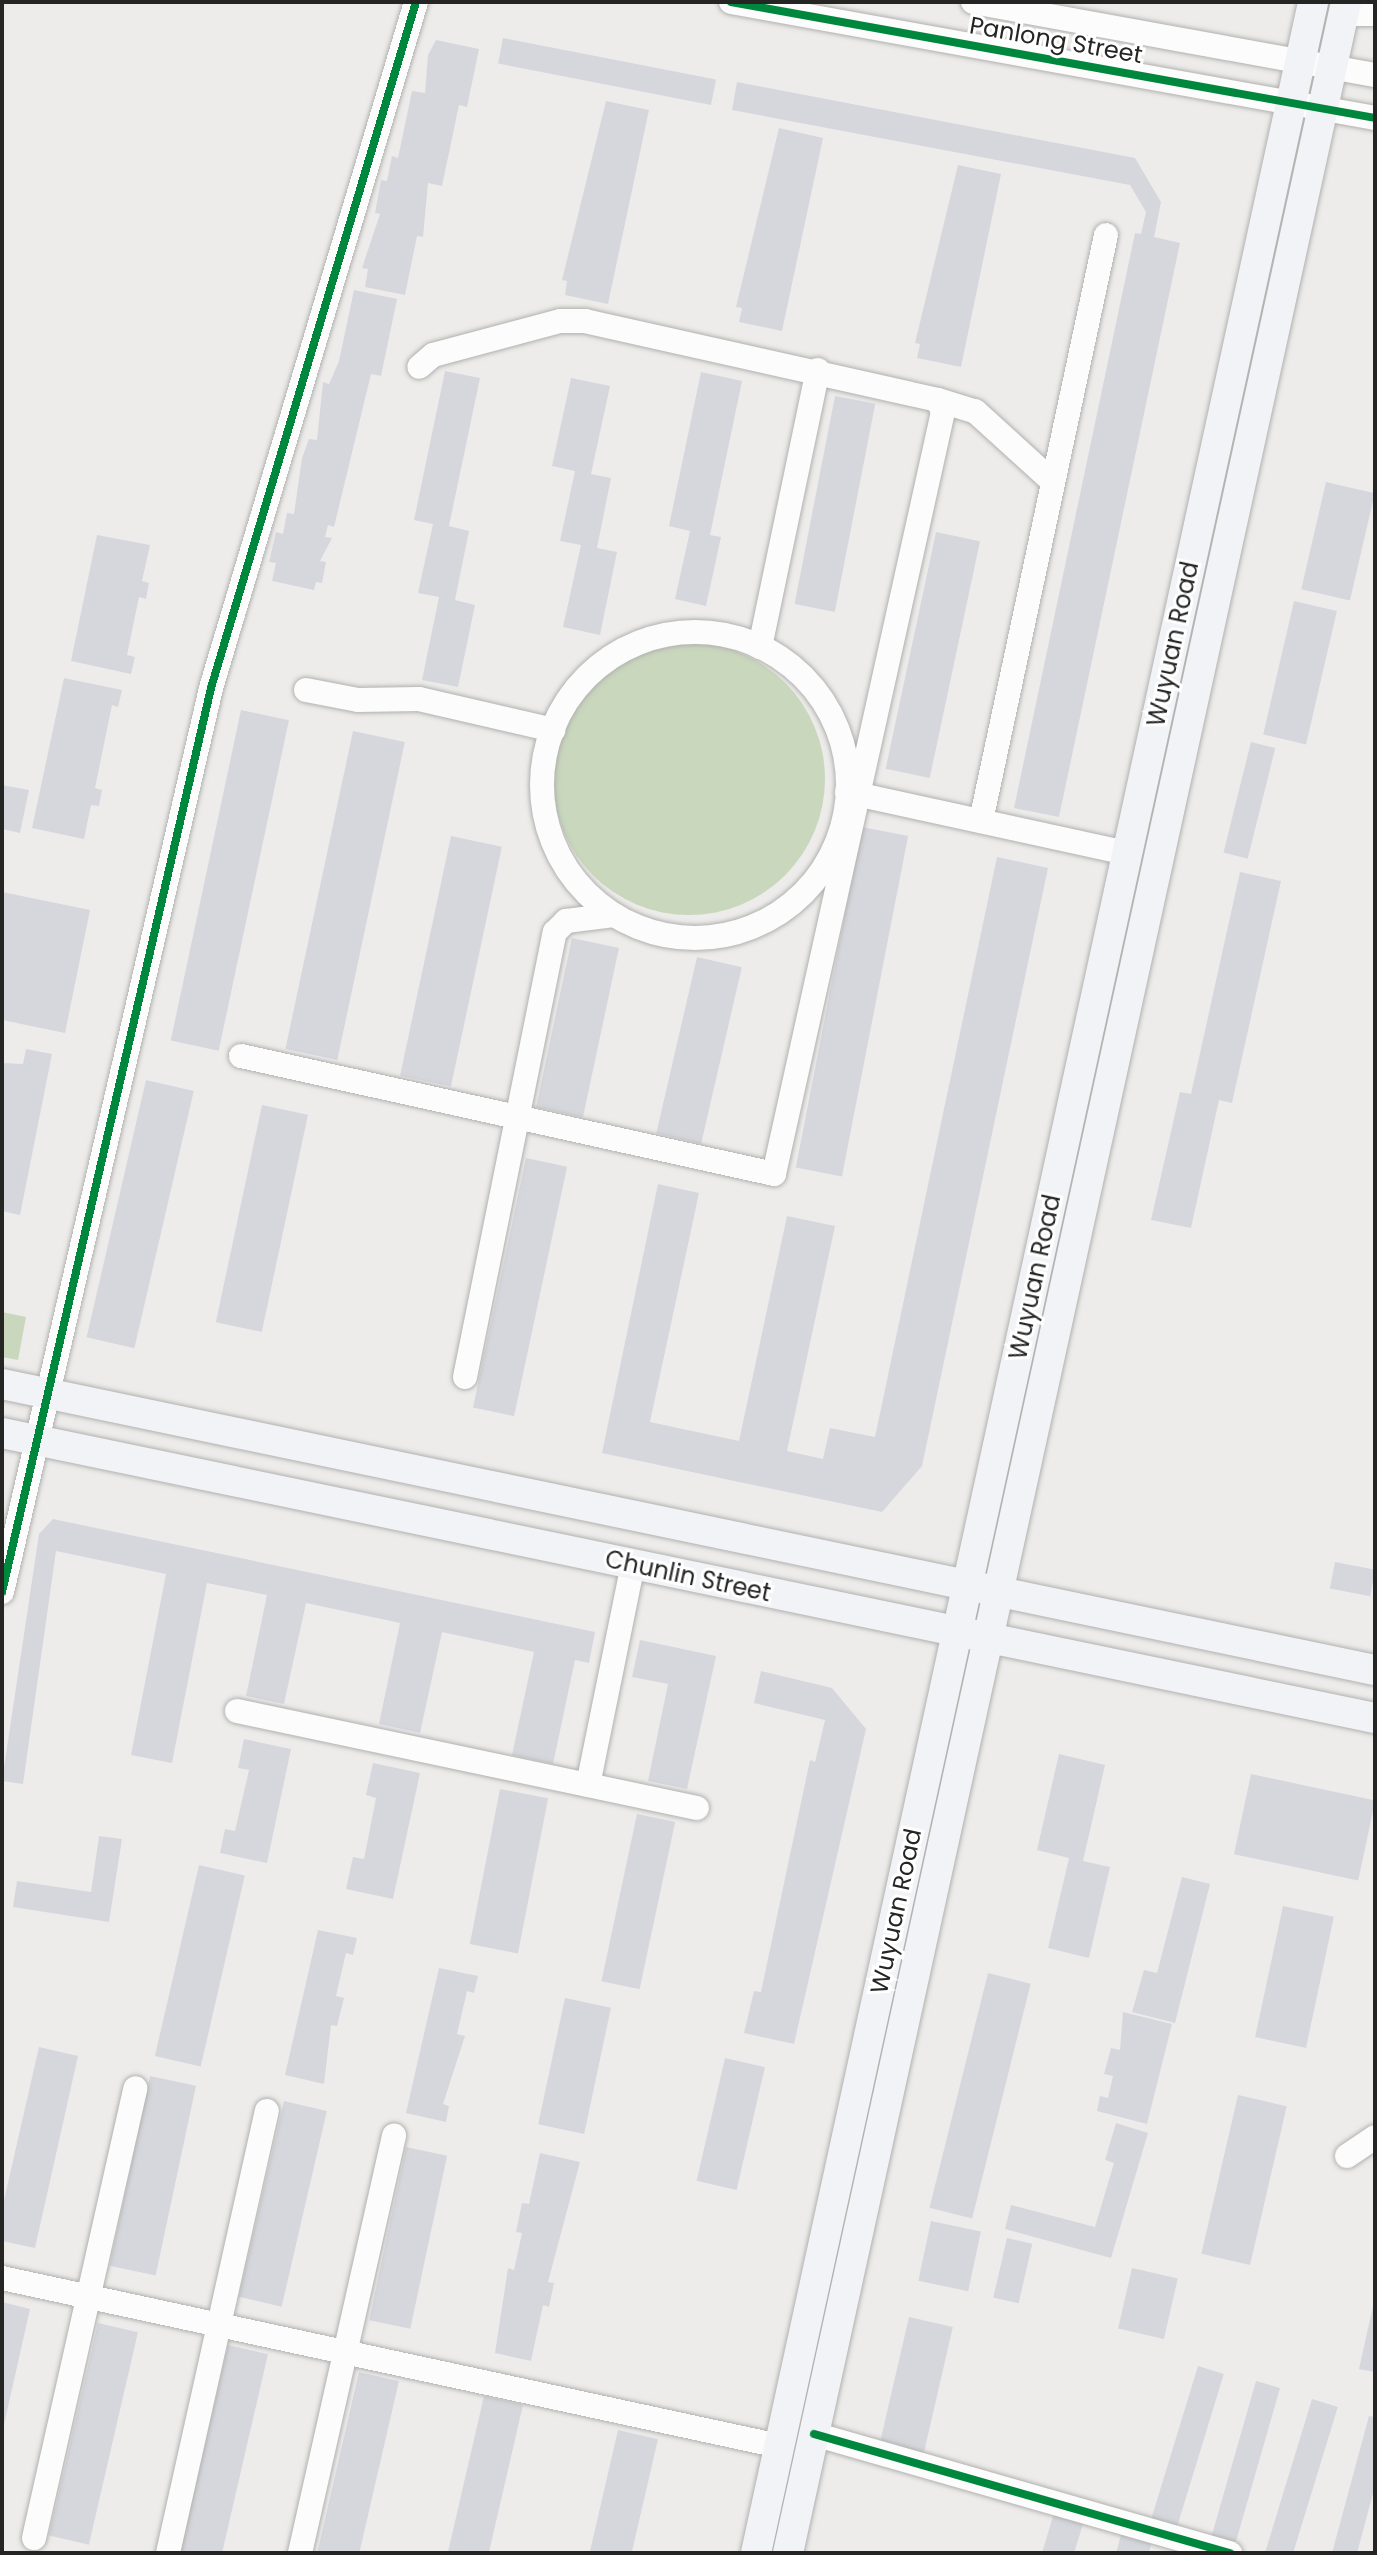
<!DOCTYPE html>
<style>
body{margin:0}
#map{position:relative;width:1377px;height:2555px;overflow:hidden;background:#edeceb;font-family:Poppins,sans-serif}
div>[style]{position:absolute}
.green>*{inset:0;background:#c9d7bd}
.round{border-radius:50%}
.building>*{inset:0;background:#d6d7dd;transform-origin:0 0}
.roads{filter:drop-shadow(0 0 2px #b1b1af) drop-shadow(0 0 2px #b1b1af)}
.minor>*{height:24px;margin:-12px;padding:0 12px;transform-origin:12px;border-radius:12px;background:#fcfcfc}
.minor>.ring{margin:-12px;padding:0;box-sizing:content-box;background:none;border:24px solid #fcfcfc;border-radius:50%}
.major>*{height:30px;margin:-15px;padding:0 15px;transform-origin:15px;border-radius:15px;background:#f1f3f6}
.cycleway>*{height:8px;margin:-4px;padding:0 4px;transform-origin:4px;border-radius:4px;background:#00873e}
span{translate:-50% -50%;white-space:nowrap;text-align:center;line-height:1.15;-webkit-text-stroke:6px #fff;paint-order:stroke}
.street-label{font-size:24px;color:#252524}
.frame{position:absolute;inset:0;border:4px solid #252524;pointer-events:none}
</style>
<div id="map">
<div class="green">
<i class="round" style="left:553px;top:643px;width:272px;height:272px"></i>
<i style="clip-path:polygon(2px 1312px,26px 1317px,18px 1360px,2px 1357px)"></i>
</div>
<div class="building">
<i style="left:503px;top:38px;width:217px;height:26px;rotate:11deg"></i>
<i style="clip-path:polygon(436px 40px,479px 49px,467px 107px,459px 105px,442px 186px,428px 183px,423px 237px,417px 236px,405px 295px,365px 287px,368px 269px,362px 268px,380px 214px,375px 213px,381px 180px,387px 181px,392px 156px,398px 158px,412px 91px,425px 93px,428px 55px)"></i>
<i style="clip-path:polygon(737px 82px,1135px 158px,1161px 202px,1154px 237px,1180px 243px,1059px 817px,1014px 808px,1135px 233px,1141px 234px,1146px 212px,1130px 185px,732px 110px)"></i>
<i style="clip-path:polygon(606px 101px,649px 110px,608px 304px,565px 295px,567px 281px,562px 280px)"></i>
<i style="clip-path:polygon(779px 128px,823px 138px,782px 331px,739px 322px,742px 308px,736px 307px)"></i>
<i style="clip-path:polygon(958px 165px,1001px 174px,961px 367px,917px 358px,920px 344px,915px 343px)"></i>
<i style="clip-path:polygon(354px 290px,397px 299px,381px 376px,371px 374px,334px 527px,328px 525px,325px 537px,332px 538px,320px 561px,326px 562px,322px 583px,316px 582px,314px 590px,272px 581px,276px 563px,269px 562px,276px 532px,283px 534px,287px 513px,294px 514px,302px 458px,309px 439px,317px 440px,323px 382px,329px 384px,339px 361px)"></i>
<i style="clip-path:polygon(445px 371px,480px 378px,449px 526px,469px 531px,455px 600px,475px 605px,458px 687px,422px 680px,439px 597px,418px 593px,433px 524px,414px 520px)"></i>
<i style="clip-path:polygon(701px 372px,742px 381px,710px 535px,721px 537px,706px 606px,675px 599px,690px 531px,669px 526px)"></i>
<i style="clip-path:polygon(571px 378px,610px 386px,591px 474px,611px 478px,597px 548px,617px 552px,600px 635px,563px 627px,581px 545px,560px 541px,575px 471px,552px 466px)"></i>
<i style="left:835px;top:396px;width:41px;height:212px;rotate:11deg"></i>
<i style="left:1326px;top:482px;width:50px;height:110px;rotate:13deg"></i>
<i style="left:936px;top:532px;width:45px;height:242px;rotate:12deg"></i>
<i style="clip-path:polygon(97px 535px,150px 545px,142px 581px,149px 583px,146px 599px,139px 597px,127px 655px,135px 657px,131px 674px,71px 661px)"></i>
<i style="left:1294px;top:601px;width:44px;height:137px;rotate:13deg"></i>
<i style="clip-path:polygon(64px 678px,122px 690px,118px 707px,112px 705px,95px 788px,102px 790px,99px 806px,91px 805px,84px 839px,32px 828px)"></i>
<i style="left:241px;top:710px;width:49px;height:338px;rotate:12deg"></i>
<i style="left:353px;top:731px;width:53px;height:325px;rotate:12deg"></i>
<i style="left:1251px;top:742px;width:25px;height:114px;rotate:14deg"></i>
<i style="clip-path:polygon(2px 785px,29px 790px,20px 833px,2px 829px)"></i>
<i style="left:862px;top:827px;width:47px;height:347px;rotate:11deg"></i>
<i style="left:451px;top:836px;width:52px;height:245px;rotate:12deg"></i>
<i style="clip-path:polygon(997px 857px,1048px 868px,922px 1466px,882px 1512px,602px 1453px,658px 1184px,699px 1193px,650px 1422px,739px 1441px,787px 1216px,835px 1226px,787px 1451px,823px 1459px,830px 1428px,875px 1437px)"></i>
<i style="clip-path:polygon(1240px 872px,1281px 881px,1232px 1103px,1219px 1100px,1191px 1228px,1151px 1220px,1180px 1092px,1191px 1094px)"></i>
<i style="clip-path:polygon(2px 892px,90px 910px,65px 1033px,2px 1020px)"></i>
<i style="left:572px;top:938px;width:48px;height:173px;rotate:12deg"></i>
<i style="left:697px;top:957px;width:46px;height:181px;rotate:13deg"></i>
<i style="clip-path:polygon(26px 1049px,52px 1054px,20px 1215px,2px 1211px,2px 1063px,23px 1064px)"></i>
<i style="left:146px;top:1080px;width:49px;height:264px;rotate:13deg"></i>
<i style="left:262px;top:1105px;width:47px;height:222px;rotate:12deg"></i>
<i style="left:526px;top:1158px;width:42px;height:255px;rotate:12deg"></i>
<i style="clip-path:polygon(53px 1519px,595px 1632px,589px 1663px,575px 1660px,553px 1764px,512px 1755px,534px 1652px,442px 1632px,420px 1733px,379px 1724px,400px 1623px,306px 1603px,284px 1704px,246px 1696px,267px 1595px,207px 1583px,172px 1763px,131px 1755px,166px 1574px,56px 1551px,23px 1784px,2px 1781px,39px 1534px)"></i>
<i style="left:1335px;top:1562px;width:41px;height:27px;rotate:11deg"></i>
<i style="clip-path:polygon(640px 1640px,716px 1656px,687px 1789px,648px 1781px,668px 1684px,632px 1677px)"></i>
<i style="clip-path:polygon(761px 1671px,832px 1688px,866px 1729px,794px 2044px,744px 2033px,754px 1991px,761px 1992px,810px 1760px,815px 1762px,825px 1720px,754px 1703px)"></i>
<i style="clip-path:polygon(244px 1739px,291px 1749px,267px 1863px,220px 1853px,225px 1829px,235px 1831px,249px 1770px,238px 1768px)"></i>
<i style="clip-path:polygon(1059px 1754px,1105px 1765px,1083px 1861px,1110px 1867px,1089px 1958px,1048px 1948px,1069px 1858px,1037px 1850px)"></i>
<i style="clip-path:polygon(373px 1763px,420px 1773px,393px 1899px,346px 1889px,353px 1857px,364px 1859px,376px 1798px,366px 1795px)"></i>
<i style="left:1251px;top:1774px;width:127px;height:82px;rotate:12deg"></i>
<i style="left:500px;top:1789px;width:49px;height:158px;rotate:11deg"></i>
<i style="left:637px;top:1814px;width:39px;height:171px;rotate:12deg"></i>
<i style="clip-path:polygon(99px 1836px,122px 1839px,109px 1922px,13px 1907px,17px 1881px,91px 1892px)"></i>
<i style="left:199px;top:1865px;width:47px;height:196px;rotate:13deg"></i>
<i style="clip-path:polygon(1182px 1877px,1210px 1884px,1175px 2023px,1132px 2012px,1144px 1970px,1157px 1973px)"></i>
<i style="left:1283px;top:1906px;width:52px;height:134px;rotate:12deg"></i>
<i style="clip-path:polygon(318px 1930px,357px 1938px,353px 1955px,346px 1953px,336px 1996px,344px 1998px,337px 2026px,331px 2025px,324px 2084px,285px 2075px)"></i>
<i style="clip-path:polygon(439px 1968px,478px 1976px,474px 1993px,467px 1991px,457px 2034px,465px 2036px,443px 2104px,449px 2106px,446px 2122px,406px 2113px)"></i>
<i style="left:988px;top:1973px;width:44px;height:242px;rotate:14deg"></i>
<i style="left:565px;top:1998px;width:47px;height:129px;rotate:12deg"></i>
<i style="clip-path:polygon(1123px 2012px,1172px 2024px,1147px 2124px,1097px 2111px,1100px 2096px,1108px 2098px,1113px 2076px,1104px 2074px,1111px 2048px,1120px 2050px)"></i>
<i style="clip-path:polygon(39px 2047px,78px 2056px,35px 2248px,2px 2241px,2px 2209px)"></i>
<i style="left:725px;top:2058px;width:41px;height:126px;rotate:13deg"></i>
<i style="left:150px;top:2076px;width:47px;height:194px;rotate:12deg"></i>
<i style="left:1238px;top:2095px;width:50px;height:163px;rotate:13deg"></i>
<i style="left:284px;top:2101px;width:44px;height:201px;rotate:13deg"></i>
<i style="clip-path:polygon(1116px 2123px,1148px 2133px,1111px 2258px,1005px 2229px,1011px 2205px,1095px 2227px,1114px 2163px,1105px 2160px)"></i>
<i style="left:406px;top:2147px;width:42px;height:177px;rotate:12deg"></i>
<i style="clip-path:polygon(540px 2153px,580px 2162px,548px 2282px,554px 2283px,549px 2307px,543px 2305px,531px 2361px,495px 2353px,508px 2268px,514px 2270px,522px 2233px,516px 2232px,522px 2203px,529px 2204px)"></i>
<i style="left:931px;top:2221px;width:51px;height:61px;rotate:12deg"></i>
<i style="left:1007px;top:2238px;width:26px;height:61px;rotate:13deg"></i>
<i style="left:1132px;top:2268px;width:47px;height:62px;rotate:13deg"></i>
<i style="clip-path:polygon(1375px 2297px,1375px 2372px,1359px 2369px)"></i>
<i style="clip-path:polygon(2px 2302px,30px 2309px,3px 2429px,2px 2429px)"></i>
<i style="left:909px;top:2317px;width:45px;height:134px;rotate:13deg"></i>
<i style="left:98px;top:2323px;width:41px;height:218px;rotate:13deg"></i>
<i style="left:228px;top:2345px;width:41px;height:213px;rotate:13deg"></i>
<i style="left:1198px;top:2366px;width:27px;height:161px;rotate:17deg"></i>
<i style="left:359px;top:2372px;width:41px;height:185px;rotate:13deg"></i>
<i style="left:1256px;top:2381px;width:25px;height:163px;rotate:16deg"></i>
<i style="left:484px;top:2396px;width:40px;height:161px;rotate:13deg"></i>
<i style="left:1312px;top:2399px;width:27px;height:160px;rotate:17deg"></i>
<i style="clip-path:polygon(1369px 2416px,1375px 2417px,1375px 2486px,1357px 2553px,1332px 2553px)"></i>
<i style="left:618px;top:2430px;width:41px;height:126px;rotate:13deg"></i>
<i style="clip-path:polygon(1054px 2513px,1084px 2521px,1074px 2553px,1042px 2553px)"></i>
<i style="clip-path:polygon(1121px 2535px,1151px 2544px,1149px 2553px,1116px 2553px)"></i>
</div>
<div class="roads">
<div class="minor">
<i style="left:731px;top:2px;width:654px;rotate:10.21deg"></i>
<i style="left:973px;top:2px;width:409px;rotate:10.3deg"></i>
<i style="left:1343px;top:14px;width:32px"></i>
<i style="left:938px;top:400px;width:39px;rotate:17deg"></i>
<i style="left:975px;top:411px;width:105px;rotate:42.3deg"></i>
<i class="ring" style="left:542px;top:632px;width:282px;height:282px"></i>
<i style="left:760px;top:647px;width:283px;rotate:-78.2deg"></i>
<i style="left:306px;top:690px;width:53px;rotate:10.9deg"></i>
<i style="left:358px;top:700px;width:61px;rotate:-0.9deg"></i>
<i style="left:419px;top:699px;width:138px;rotate:13deg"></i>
<i style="left:847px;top:792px;width:287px;rotate:12.3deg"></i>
<i style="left:981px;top:821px;width:599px;rotate:-77.96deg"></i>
<i style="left:241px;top:1056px;width:546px;rotate:12.48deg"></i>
<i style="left:774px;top:1174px;width:781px;rotate:-77.5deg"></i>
<i style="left:943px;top:412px;width:13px;rotate:-113deg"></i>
<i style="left:938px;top:400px;width:361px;rotate:-167.4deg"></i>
<i style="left:586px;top:321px;width:26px;rotate:180deg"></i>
<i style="left:560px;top:321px;width:131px;rotate:165deg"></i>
<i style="left:433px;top:355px;width:18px;rotate:139deg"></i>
<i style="left:465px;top:1377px;width:454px;rotate:-78.6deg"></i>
<i style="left:555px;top:932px;width:16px;rotate:-45deg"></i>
<i style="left:566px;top:921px;width:48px;rotate:-7.1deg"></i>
<i style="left:2px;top:1592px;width:928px;rotate:-76.98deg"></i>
<i style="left:211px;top:688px;width:716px;rotate:-73.36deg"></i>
<i style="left:237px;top:1711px;width:470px;rotate:11.9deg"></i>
<i style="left:588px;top:1785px;width:226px;rotate:-78.5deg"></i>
<i style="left:1347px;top:2156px;width:34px;rotate:-34deg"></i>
<i style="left:2px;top:2278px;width:795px;rotate:12.2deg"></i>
<i style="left:814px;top:2434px;width:433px;rotate:16deg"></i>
<i style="left:34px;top:2538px;width:461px;rotate:-77.3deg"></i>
<i style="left:168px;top:2553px;width:453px;rotate:-77.4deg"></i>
<i style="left:300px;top:2553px;width:428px;rotate:-77.3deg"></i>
</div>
<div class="major">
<i style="left:2px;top:1384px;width:1402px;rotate:11.77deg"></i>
<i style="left:2px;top:1433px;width:1402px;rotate:11.73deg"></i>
<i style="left:756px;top:2553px;width:2611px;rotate:-77.68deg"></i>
<i style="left:788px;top:2553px;width:2611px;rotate:-77.66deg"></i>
</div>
</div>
<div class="cycleway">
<i style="left:731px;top:2px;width:654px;rotate:10.21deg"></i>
<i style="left:2px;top:1592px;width:928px;rotate:-76.98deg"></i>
<i style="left:211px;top:688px;width:716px;rotate:-73.36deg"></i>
<i style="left:814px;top:2434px;width:433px;rotate:16deg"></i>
</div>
<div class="street-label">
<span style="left:1056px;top:40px;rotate:10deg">Panlong Street</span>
<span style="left:1173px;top:644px;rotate:-78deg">Wuyuan Road</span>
<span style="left:1035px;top:1277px;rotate:-78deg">Wuyuan Road</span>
<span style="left:688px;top:1576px;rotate:12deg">Chunlin Street</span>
<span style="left:896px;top:1911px;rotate:-78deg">Wuyuan Road</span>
</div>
<div class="frame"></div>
</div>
